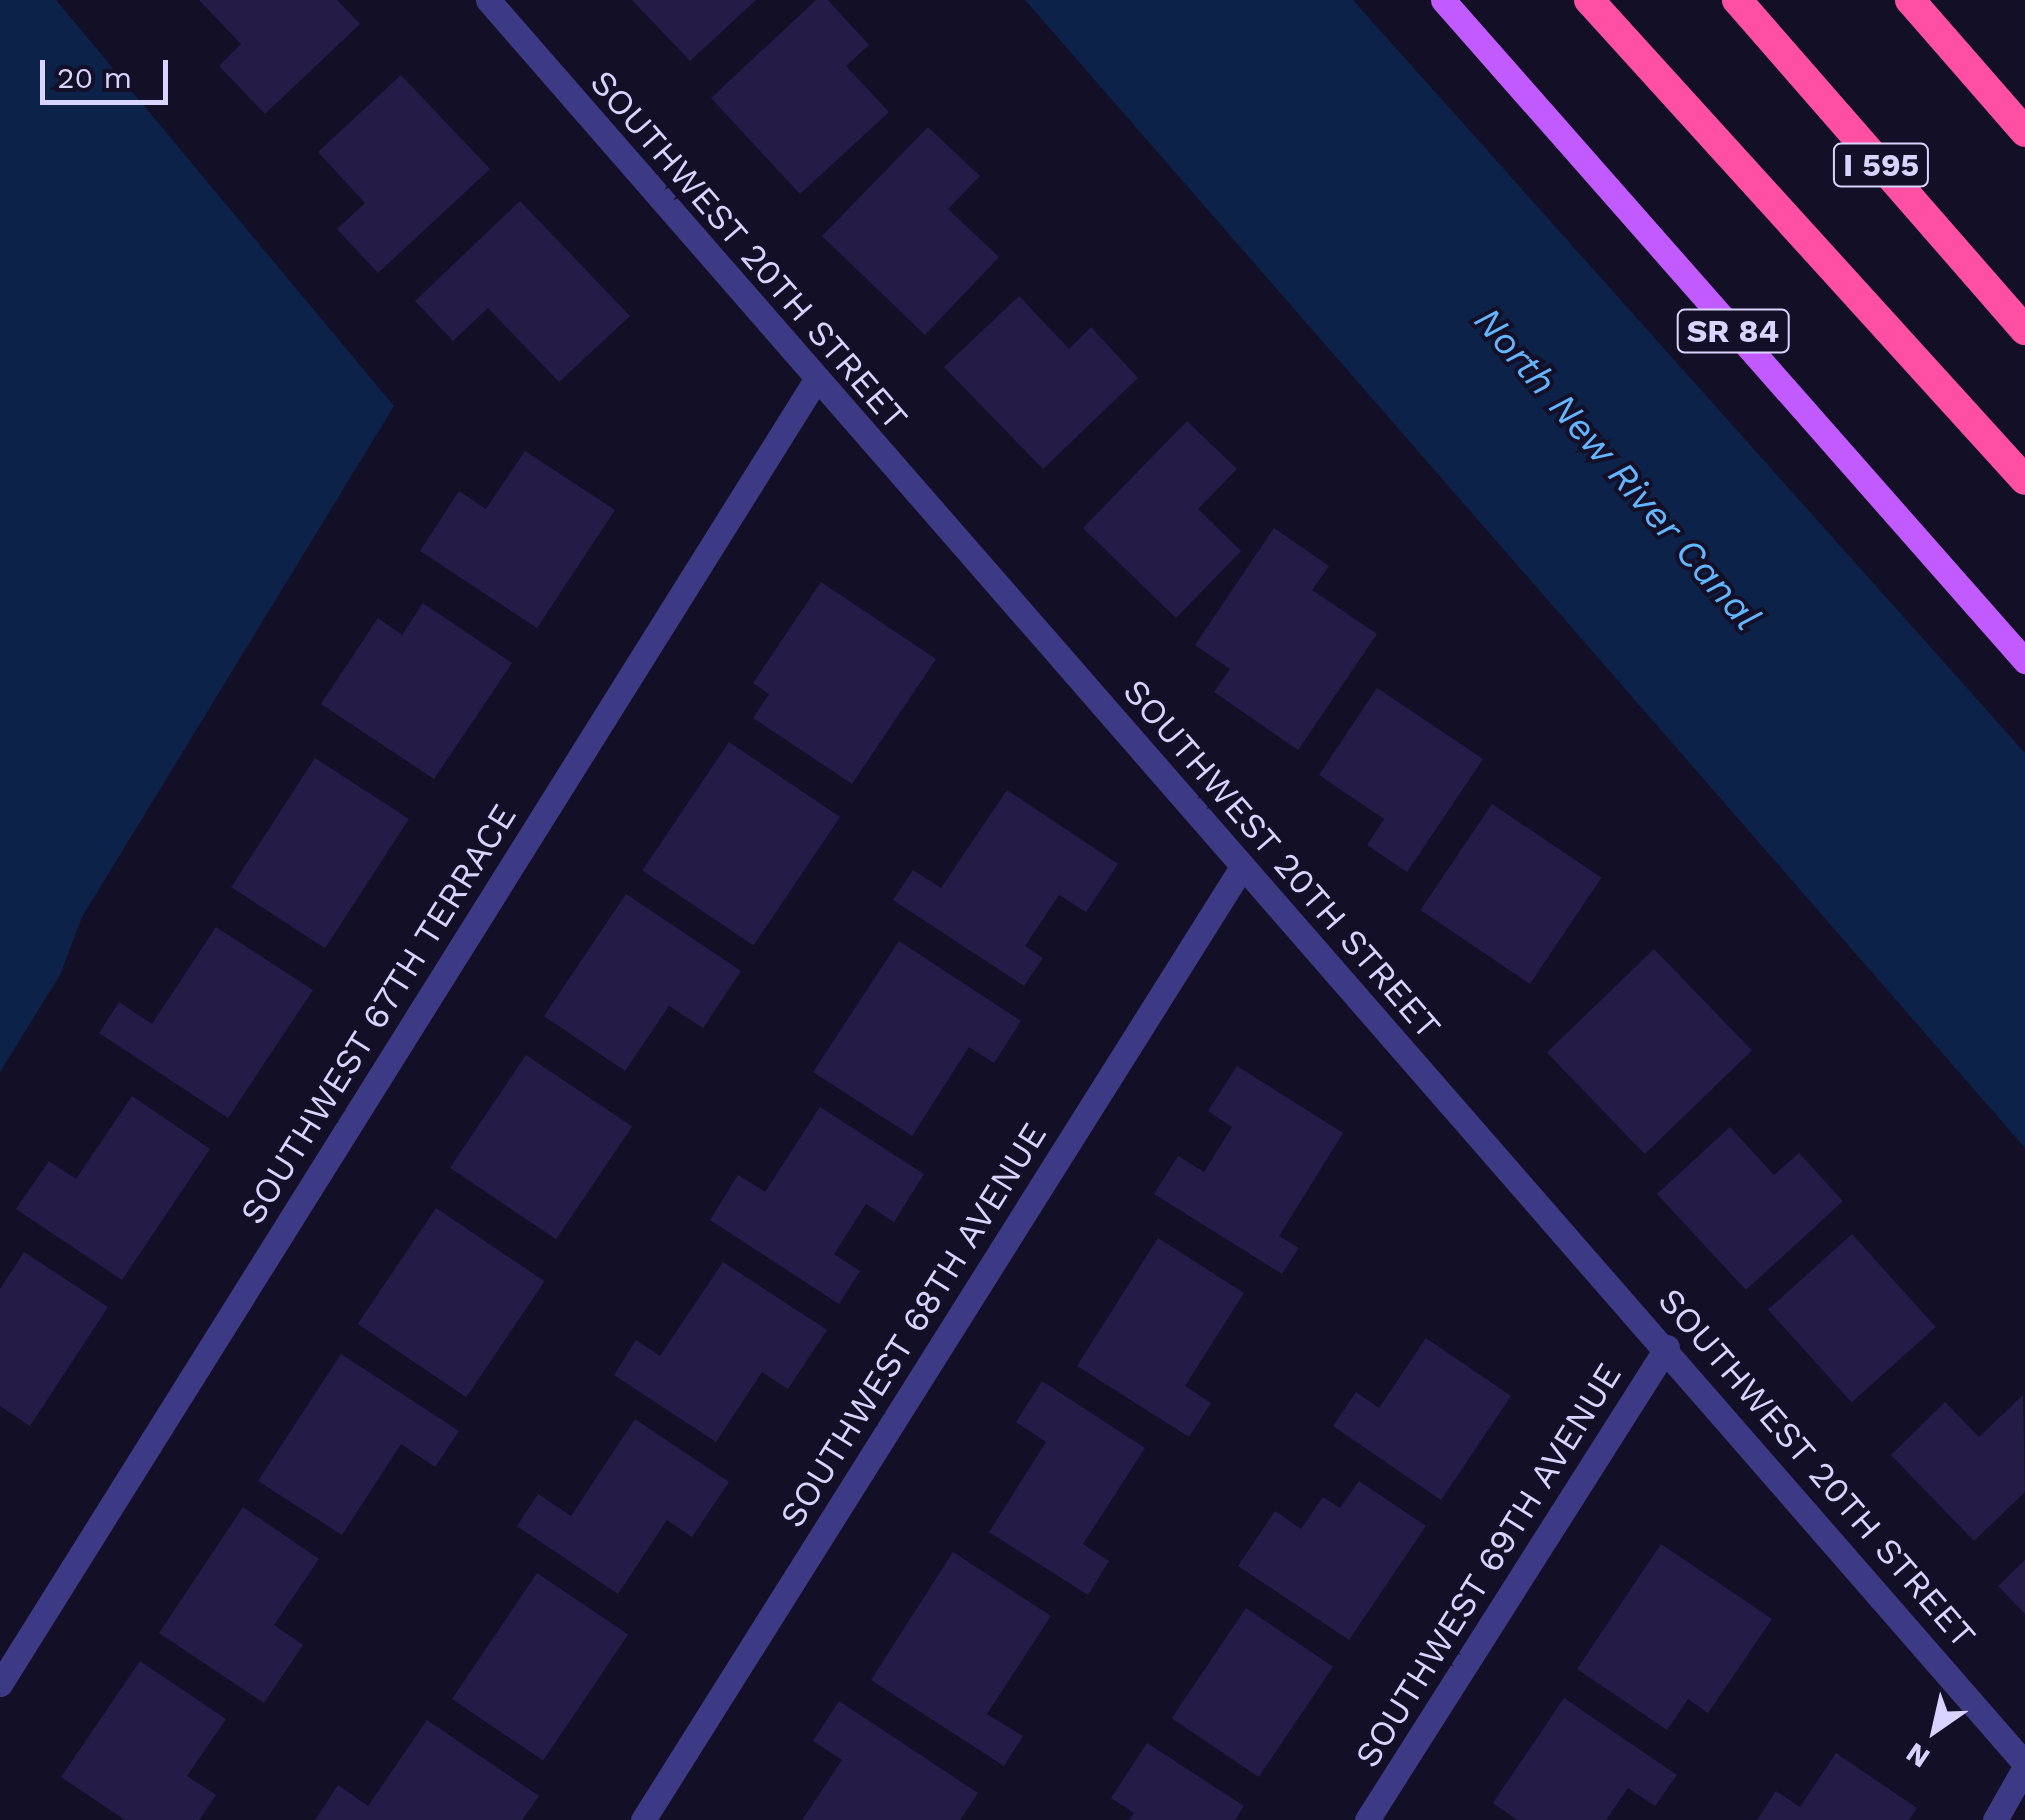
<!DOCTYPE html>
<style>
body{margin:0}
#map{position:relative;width:2025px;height:1820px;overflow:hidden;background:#130f26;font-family:"Work Sans",sans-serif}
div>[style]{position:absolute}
.water>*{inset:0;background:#0c2248}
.building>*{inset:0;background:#241b47;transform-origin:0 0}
.street>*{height:25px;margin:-12.5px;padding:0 12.5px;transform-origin:12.5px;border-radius:12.5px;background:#3d3a85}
.primary>*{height:25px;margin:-12.5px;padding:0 12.5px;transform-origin:12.5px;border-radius:12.5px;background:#c25bff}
.highway>*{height:30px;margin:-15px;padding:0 15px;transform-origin:15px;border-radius:15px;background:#ff4fa3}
span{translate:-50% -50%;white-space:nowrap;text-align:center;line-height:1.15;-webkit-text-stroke:8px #130f26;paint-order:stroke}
.shield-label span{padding:2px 8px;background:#130f26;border:2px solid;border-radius:8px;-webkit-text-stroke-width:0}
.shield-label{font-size:32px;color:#d9d4ff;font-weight:700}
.street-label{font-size:35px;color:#d9d4ff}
.water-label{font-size:38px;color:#62b6ff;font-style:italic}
.north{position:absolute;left:1885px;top:1680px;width:100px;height:100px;-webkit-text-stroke:8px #130f26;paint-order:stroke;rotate:214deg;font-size:28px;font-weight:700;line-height:40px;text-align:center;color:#d9d4ff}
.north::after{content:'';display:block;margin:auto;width:35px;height:45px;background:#d9d4ff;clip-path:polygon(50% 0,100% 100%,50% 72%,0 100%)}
.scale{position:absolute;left:40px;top:60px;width:128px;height:45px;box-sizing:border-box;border:5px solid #d9d4ff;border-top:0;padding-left:12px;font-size:30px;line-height:35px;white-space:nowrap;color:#d9d4ff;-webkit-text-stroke:8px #130f26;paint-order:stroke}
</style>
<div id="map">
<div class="water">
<i style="clip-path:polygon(0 0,56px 0,394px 406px,82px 917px,60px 975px,0 1072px)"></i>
<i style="clip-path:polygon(1025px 0,1353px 0,2025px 753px,2025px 1148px)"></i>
</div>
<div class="building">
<i style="clip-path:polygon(199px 0,337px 0,360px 24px,265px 114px,219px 66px,241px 44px)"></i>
<i style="clip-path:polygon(632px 0,756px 0,690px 61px)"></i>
<i style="clip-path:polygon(816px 0,828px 0,869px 45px,846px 66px,889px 112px,800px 194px,711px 98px)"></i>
<i style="clip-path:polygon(401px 75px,490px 169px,378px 273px,337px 229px,365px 203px,318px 152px)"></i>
<i style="clip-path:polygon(928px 127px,980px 176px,948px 209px,999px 257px,925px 335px,822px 236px)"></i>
<i style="clip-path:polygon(520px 201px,630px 316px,559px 382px,488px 308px,453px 341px,415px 301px)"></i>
<i style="clip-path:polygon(1019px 296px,1069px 349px,1091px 327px,1138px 378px,1043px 469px,944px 367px)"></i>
<i style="clip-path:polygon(1187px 421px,1237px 469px,1198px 509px,1241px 551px,1176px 618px,1083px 528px)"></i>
<i style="clip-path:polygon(525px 451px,615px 510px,537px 628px,420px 551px,459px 491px,486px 509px)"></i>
<i style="clip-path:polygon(1274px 528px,1329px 566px,1312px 590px,1377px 634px,1298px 750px,1214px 692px,1230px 669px,1195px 645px)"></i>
<i style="clip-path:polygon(821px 582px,936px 659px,852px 784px,753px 718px,769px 694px,753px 683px)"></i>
<i style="clip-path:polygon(423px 603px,512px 663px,434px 779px,321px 704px,378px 618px,402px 635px)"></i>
<i style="clip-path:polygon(1377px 688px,1483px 759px,1407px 872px,1367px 845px,1384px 819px,1319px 775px)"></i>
<i style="left:729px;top:742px;width:134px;height:155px;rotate:34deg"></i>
<i style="left:315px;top:758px;width:112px;height:154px;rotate:33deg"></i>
<i style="clip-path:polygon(1007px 790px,1118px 864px,1086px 912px,1059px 895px,1025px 946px,1043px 958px,1024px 986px,893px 900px,913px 870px,941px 888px)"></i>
<i style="left:1492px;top:804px;width:132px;height:128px;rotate:34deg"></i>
<i style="clip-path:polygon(626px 894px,741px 971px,703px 1028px,669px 1006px,625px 1071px,544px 1016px)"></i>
<i style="clip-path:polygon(216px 927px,313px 990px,228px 1118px,99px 1033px,119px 1002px,152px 1024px)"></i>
<i style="clip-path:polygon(899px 941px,1021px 1021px,994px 1063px,969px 1047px,912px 1136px,813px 1072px)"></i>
<i style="left:1654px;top:949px;width:141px;height:149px;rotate:46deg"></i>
<i style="left:526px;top:1055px;width:128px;height:136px;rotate:34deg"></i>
<i style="clip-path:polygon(1237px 1066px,1343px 1133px,1279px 1236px,1299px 1248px,1282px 1274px,1154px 1194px,1178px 1156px,1204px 1172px,1232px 1127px,1208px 1111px)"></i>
<i style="clip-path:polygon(132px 1096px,210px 1149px,122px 1280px,16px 1209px,49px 1161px,76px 1179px)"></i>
<i style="clip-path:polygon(820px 1107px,924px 1174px,894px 1222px,866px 1204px,834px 1254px,860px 1271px,839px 1304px,710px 1220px,738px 1175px,765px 1192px)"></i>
<i style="clip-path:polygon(1730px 1127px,1774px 1175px,1799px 1153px,1843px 1201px,1746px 1290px,1657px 1194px)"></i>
<i style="left:436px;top:1208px;width:131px;height:140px;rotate:34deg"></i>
<i style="left:1852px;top:1234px;width:125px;height:113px;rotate:48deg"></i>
<i style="clip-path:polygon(1158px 1238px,1244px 1293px,1185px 1386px,1211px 1403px,1189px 1437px,1077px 1366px)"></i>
<i style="clip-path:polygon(24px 1252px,108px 1307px,30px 1426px,0 1406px,0 1289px)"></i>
<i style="clip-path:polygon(723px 1262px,827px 1330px,788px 1389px,762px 1372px,716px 1442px,614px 1375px,636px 1340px,660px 1356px)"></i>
<i style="clip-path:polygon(1426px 1338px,1511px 1396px,1441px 1500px,1333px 1426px,1356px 1392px,1379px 1408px)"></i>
<i style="clip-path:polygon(341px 1354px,459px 1431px,435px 1467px,401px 1444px,342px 1535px,258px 1481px)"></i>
<i style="clip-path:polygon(1042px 1381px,1145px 1448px,1083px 1544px,1109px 1561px,1088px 1595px,989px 1532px,1046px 1442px,1016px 1422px)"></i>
<i style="clip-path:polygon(2023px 1395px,2025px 1492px,1974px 1541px,1891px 1455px,1945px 1402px,1979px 1437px)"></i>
<i style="clip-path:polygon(635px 1419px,729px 1482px,692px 1537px,667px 1520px,618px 1594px,517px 1526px,538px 1494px,571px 1516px)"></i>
<i style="clip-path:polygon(1359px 1481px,1426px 1526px,1349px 1640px,1238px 1566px,1275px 1511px,1301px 1529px,1323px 1497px,1340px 1508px)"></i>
<i style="clip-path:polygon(243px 1507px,319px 1559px,274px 1625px,303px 1645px,264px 1703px,159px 1633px)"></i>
<i style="clip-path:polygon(1661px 1544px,1772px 1619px,1708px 1713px,1688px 1699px,1667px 1730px,1577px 1669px)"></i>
<i style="clip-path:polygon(953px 1552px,1051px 1616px,987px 1714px,1023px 1736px,1004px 1766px,871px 1680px)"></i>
<i style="clip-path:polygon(2025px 1560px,2025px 1614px,1998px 1586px)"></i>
<i style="left:537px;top:1573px;width:110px;height:152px;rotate:34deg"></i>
<i style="left:1246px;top:1608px;width:105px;height:133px;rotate:34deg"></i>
<i style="clip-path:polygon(140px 1661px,226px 1719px,187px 1776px,216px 1795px,199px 1820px,125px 1820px,61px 1777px)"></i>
<i style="clip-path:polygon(1564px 1698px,1677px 1775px,1655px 1806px,1628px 1788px,1606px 1820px,1517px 1820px,1493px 1803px)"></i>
<i style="clip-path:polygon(839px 1701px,978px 1793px,960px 1820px,802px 1820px,842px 1760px,813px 1741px)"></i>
<i style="clip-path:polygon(427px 1720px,539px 1796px,522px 1820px,315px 1820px,338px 1785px,368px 1806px)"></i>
<i style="clip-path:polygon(1147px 1743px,1244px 1806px,1235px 1820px,1129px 1820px,1134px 1813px,1111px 1798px)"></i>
<i style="clip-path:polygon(1836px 1753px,1917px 1808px,1909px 1820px,1757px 1820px,1776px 1791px,1800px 1807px)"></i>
</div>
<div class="street">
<i style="left:488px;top:0;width:2340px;rotate:48.93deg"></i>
<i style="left:0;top:1684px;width:1537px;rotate:-57.97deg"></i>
<i style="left:643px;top:1820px;width:1126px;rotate:-57.85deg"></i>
<i style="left:1367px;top:1820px;width:560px;rotate:-57.62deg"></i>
<i style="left:1995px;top:1820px;width:61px;rotate:-60.5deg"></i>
</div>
<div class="primary">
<i style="left:1443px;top:0;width:881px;rotate:48.64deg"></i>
</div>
<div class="highway">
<i style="left:1589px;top:0;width:648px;rotate:47.75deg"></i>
<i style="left:1737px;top:0;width:438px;rotate:48.9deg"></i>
<i style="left:1910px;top:0;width:175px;rotate:48.9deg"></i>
</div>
<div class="shield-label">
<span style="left:1881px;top:165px">I 595</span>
<span style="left:1733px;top:331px">SR 84</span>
</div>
<div class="street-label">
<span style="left:749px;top:250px;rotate:49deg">SOUTHWEST 20TH STREET</span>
<span style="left:1282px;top:859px;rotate:49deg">SOUTHWEST 20TH STREET</span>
<span style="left:378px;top:1014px;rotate:-58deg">SOUTHWEST 67TH TERRACE</span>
<span style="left:913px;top:1325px;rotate:-58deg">SOUTHWEST 68TH AVENUE</span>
<span style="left:1817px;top:1468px;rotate:49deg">SOUTHWEST 20TH STREET</span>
<span style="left:1488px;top:1565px;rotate:-58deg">SOUTHWEST 69TH AVENUE</span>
</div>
<div class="water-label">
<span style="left:1617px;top:469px;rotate:49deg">North New River Canal</span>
</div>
<div class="north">N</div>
<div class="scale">20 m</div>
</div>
